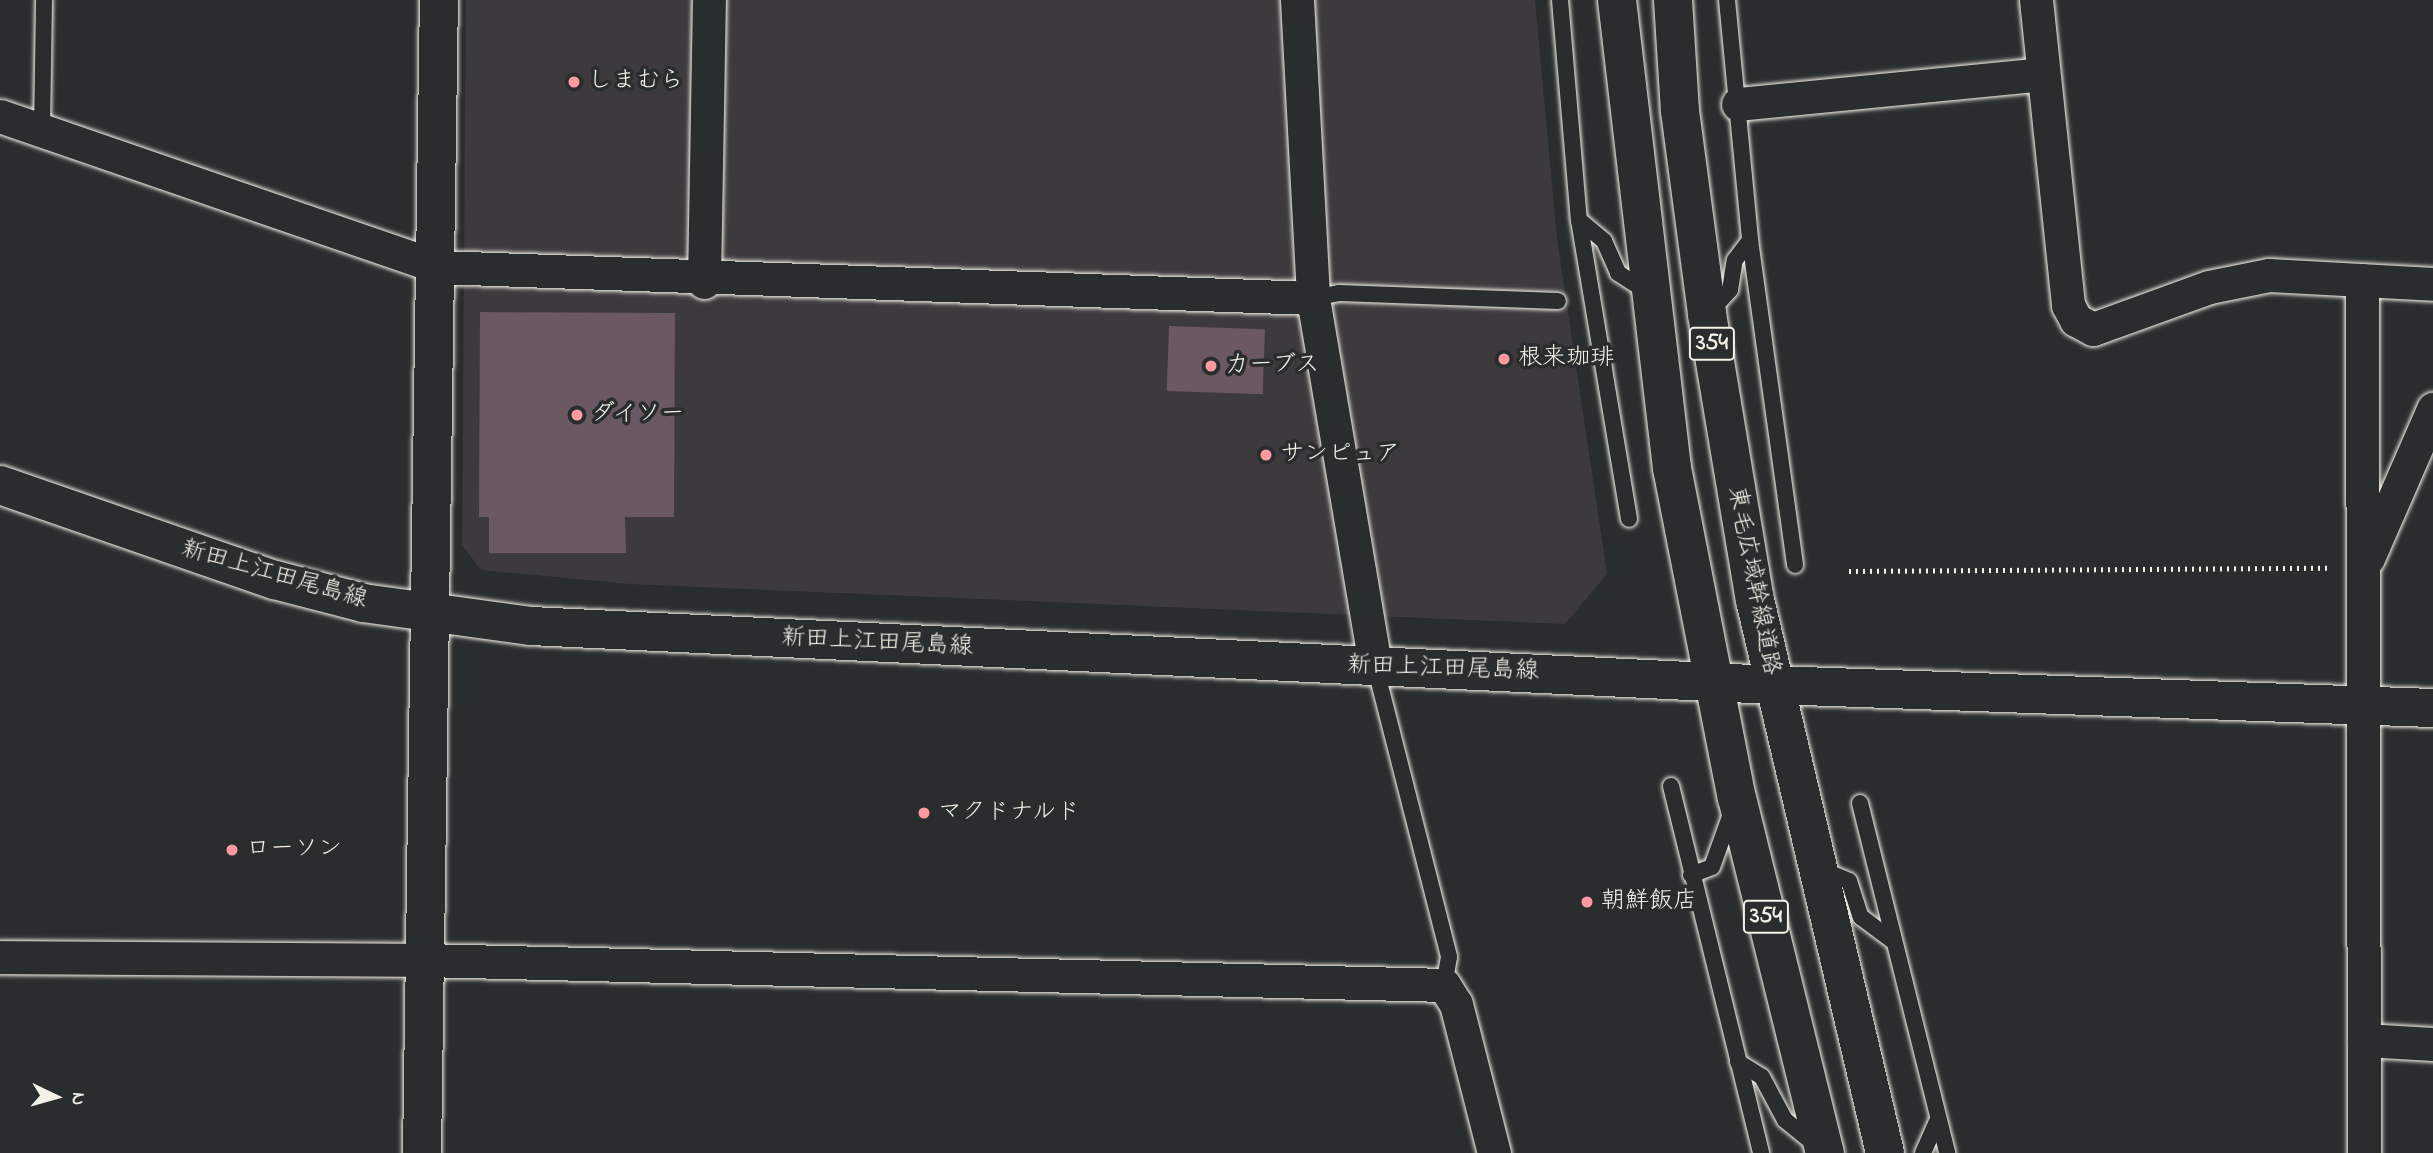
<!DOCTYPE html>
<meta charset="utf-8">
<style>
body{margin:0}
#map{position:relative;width:2433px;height:1153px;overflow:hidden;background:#2a2d2e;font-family:"Indie Flower","Klee One",sans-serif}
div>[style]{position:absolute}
.built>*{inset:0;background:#3d3a3e}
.building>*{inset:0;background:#6a5962;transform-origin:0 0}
.path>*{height:4.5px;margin-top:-2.25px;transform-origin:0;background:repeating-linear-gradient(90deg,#f4f1e8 0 2px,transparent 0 7px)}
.roads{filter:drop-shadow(0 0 2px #f4f1e8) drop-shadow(0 0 2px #f4f1e8)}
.service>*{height:16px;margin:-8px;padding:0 8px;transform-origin:8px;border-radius:8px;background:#2a2d2e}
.minor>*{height:33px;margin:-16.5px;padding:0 16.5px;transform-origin:16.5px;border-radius:16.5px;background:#2a2d2e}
.tertiary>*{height:38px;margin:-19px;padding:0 19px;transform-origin:19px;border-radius:19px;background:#2a2d2e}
.secondary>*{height:38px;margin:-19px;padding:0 19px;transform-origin:19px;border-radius:19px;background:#2a2d2e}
.trunk>*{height:38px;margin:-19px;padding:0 19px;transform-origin:19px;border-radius:19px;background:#2a2d2e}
.dots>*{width:19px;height:19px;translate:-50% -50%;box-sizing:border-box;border:4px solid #2a2d2e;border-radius:50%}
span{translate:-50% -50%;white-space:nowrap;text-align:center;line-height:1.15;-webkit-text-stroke:7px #2a2d2e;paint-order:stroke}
.shield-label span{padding:2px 5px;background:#2a2d2e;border:2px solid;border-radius:5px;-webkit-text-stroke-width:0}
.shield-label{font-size:23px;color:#f4f1e8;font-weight:700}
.poi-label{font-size:24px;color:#f4f1e8}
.left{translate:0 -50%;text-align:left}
.street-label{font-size:24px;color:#f4f1e8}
.north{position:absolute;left:21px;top:1062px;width:70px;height:70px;-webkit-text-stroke:5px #2a2d2e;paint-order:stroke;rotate:95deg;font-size:19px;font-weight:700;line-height:28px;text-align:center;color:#f4f1e8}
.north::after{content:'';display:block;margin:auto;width:24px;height:32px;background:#f4f1e8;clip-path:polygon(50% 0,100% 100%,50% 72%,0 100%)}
</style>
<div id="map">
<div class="built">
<i style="clip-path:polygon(466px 0,1535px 0,1557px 239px,1607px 574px,1565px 624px,630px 584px,481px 570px,462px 545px)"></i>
</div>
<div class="building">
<i style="clip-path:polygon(480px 312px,675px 313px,674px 517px,625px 517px,626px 553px,489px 553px,489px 517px,479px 517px)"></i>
<i style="left:1169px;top:326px;width:96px;height:65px;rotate:2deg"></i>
</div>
<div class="path">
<i style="left:1849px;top:571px;width:478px;rotate:-0.4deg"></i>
</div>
<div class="roads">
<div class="service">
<i style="left:1560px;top:0;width:221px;rotate:85.1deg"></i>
<i style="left:1579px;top:220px;width:303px;rotate:80.5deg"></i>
<i style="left:1727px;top:0;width:241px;rotate:84.5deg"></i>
<i style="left:1750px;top:240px;width:328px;rotate:82.1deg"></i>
<i style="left:42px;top:130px;width:130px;rotate:-89.1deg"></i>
<i style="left:1579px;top:220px;width:33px;rotate:40deg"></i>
<i style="left:1604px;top:241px;width:35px;rotate:66deg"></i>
<i style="left:1618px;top:273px;width:35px;rotate:33deg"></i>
<i style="left:1313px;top:298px;width:26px;rotate:-11deg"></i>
<i style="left:1339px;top:293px;width:219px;rotate:2.1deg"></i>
<i style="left:1710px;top:312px;width:30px;rotate:-48deg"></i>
<i style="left:1730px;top:290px;width:30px;rotate:-81deg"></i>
<i style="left:1735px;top:260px;width:25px;rotate:-53deg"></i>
<i style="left:1375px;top:666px;width:300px;rotate:75.7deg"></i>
<i style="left:1449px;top:957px;width:28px;rotate:100deg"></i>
<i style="left:1671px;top:786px;width:378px;rotate:76.2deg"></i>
<i style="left:1860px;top:803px;width:361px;rotate:76deg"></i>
<i style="left:1823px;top:870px;width:28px;rotate:23deg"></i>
<i style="left:1849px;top:881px;width:38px;rotate:72deg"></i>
<i style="left:1861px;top:917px;width:39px;rotate:37deg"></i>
<i style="left:1691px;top:875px;width:22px;rotate:-21deg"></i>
<i style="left:1712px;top:867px;width:59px;rotate:-70.3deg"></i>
<i style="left:1738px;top:1062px;width:28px;rotate:32deg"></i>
<i style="left:1762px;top:1077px;width:49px;rotate:61.9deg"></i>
<i style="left:1785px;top:1120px;width:38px;rotate:39deg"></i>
<i style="left:1923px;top:1153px;width:36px;rotate:-66deg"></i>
</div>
<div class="minor">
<i style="left:1297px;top:0;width:298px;rotate:86.9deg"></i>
<i style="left:1313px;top:298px;width:373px;rotate:80.4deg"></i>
<i style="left:2036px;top:0;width:307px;rotate:84deg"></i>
<i style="left:2068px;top:305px;width:17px;rotate:62deg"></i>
<i style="left:2076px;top:320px;width:19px;rotate:28deg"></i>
<i style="left:2093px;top:329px;width:123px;rotate:-19.9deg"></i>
<i style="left:2209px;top:287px;width:61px;rotate:-11.3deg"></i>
<i style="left:2269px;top:275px;width:164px;rotate:3.1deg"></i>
<i style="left:1738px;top:104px;width:306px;rotate:-5.6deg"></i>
<i style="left:0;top:116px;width:463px;rotate:19deg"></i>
<i style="left:438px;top:267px;width:876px;rotate:2.03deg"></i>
<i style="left:2362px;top:280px;width:873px;rotate:89.87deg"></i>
<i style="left:704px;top:282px;width:282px;rotate:-89deg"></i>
<i style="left:2368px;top:558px;width:163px;rotate:-66.4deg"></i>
<i style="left:0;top:957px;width:424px;rotate:0.4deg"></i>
<i style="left:424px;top:960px;width:1020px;rotate:1.4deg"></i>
<i style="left:1444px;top:985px;width:22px;rotate:58deg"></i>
<i style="left:1456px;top:1004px;width:154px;rotate:75.7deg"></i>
<i style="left:2364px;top:1040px;width:69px;rotate:3.3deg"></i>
</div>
<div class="tertiary">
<i style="left:1774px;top:685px;width:659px;rotate:2deg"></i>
<i style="left:422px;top:1153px;width:1153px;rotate:-89.16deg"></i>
</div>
<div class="secondary">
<i style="left:0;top:485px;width:291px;rotate:19.1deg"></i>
<i style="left:275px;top:580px;width:91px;rotate:14.6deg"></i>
<i style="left:363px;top:603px;width:170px;rotate:7.8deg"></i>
<i style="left:531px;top:626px;width:1244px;rotate:2.72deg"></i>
</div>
<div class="trunk">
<i style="left:1617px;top:0;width:471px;rotate:83.3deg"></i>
<i style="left:1672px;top:468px;width:336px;rotate:78.9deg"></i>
<i style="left:1737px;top:798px;width:366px;rotate:76.1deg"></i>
<i style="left:1673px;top:0;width:111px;rotate:86.4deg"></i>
<i style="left:1680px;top:111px;width:205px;rotate:82.4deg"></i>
<i style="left:1707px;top:314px;width:290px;rotate:80.5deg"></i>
<i style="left:1755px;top:600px;width:568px;rotate:76.77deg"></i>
</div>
</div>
<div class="dots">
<i style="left:574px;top:82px;background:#ff9aa2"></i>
<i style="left:1504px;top:359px;background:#ff9aa2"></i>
<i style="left:1211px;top:366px;background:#ff9aa2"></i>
<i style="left:577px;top:415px;background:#ff9aa2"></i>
<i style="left:1266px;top:455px;background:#ff9aa2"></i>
<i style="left:924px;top:813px;background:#ff9aa2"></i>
<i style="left:232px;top:850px;background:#ff9aa2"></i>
<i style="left:1587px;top:902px;background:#ff9aa2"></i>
</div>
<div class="shield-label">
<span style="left:1712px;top:344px">354</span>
<span style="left:1766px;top:917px">354</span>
</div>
<div class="poi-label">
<span class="left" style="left:588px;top:82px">しまむら</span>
<span class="left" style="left:1518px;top:359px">根来珈琲</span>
<span class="left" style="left:1225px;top:366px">カーブス</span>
<span class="left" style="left:591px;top:415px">ダイソー</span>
<span class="left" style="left:1280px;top:455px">サンピュア</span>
<span class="left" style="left:938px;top:813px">マクドナルド</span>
<span class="left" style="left:246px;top:850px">ローソン</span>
<span class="left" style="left:1601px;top:902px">朝鮮飯店</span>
</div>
<div class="street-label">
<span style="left:274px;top:575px;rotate:16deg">新田上江田尾島線</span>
<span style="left:1753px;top:581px;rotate:79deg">東毛広域幹線道路</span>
<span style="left:877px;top:643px;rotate:3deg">新田上江田尾島線</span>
<span style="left:1443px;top:669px;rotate:2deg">新田上江田尾島線</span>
</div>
<div class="north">N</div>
</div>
